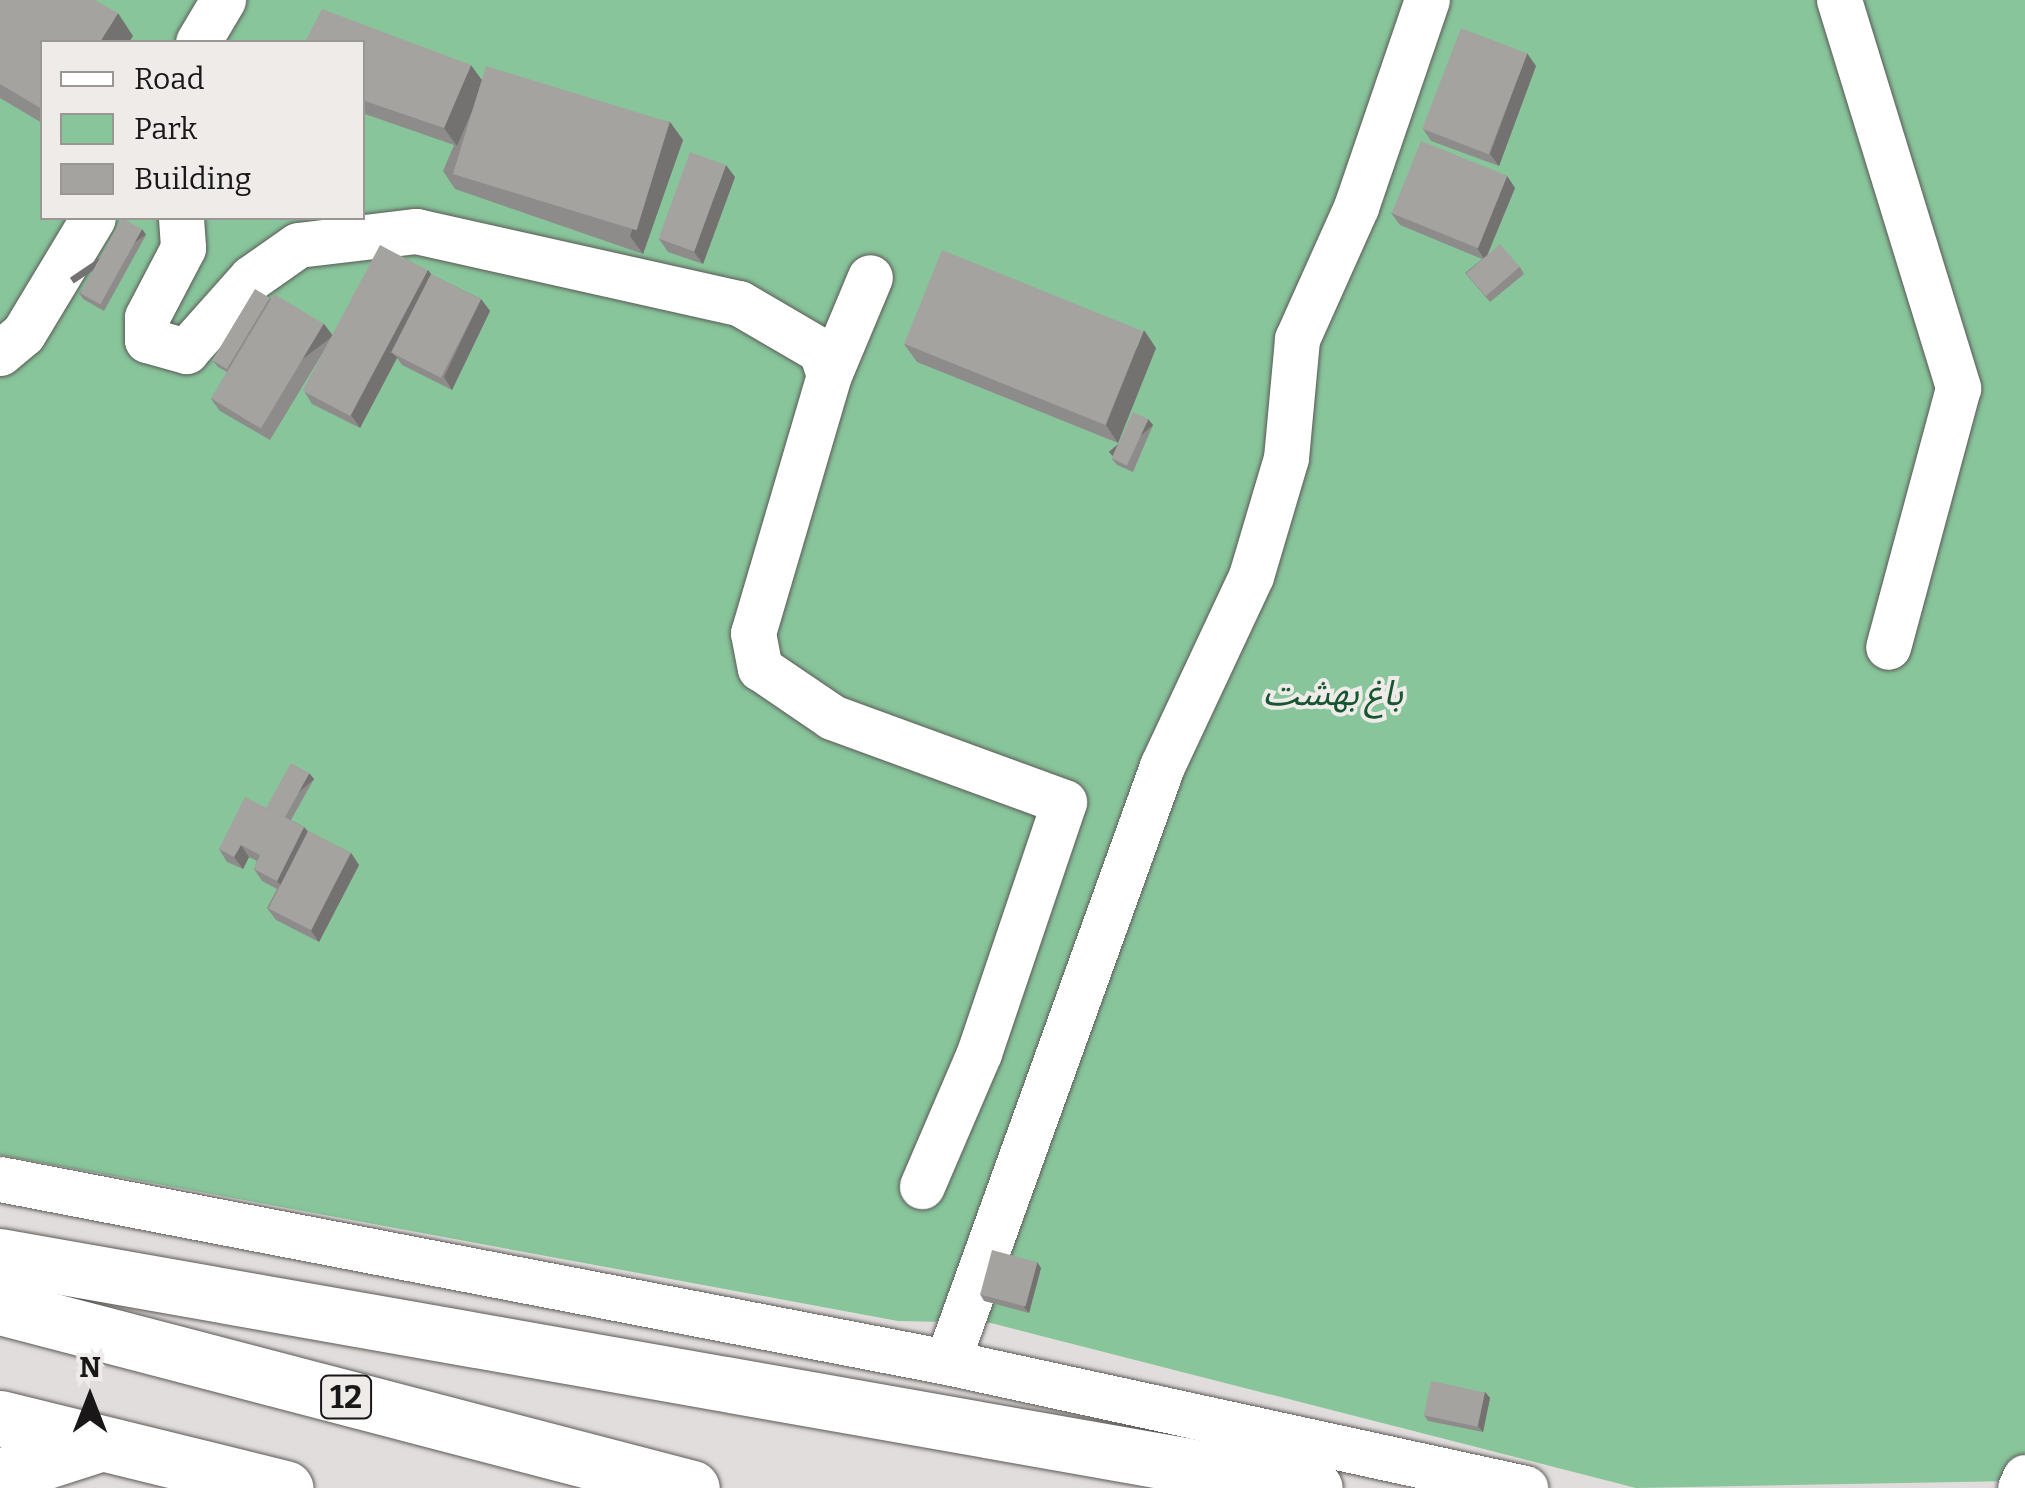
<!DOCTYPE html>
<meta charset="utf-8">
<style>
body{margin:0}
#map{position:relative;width:2025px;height:1488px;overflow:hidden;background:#e1dddc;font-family:Bitter,"Noto Sans Arabic",serif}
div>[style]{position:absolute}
.green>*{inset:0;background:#88c59b}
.roads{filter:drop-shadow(0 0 2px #5c5957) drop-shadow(0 0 2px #5c5957)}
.minor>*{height:45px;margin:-22.5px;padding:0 22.5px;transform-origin:22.5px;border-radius:22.5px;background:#fff}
.trunk>*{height:55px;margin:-27.5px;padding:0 27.5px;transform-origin:27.5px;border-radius:27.5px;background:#fff}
.wall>*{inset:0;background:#8e8c8a}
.shaded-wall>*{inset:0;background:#747270;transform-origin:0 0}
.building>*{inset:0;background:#a5a3a0;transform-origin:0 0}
span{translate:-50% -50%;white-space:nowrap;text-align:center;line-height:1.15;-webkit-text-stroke:8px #eeebe9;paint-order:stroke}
.shield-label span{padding:2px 8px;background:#eeebe9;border:2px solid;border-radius:8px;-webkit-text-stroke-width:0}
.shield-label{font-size:32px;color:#191717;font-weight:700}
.park-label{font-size:35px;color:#185631;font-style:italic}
.legend{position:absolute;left:40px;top:40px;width:325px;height:180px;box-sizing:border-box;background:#eeebe9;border:2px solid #999695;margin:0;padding:12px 18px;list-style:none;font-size:30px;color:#191717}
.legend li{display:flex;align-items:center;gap:20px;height:50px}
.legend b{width:50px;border:2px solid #999695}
.north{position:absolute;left:40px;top:1348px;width:100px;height:100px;-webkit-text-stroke:8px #eeebe9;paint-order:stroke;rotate:0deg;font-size:28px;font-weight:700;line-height:40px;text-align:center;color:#191717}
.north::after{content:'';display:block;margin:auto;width:35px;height:45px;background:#191717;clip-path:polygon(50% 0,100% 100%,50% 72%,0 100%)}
</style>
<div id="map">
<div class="green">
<i style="clip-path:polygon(evenodd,0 0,2025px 0,2025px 1453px,2014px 1481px,1636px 1488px,991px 1323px,898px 1321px,0 1155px,0 0,42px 42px,362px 42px,362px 218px,42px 218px,42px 42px)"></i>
</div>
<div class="roads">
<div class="minor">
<i style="left:1839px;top:0;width:406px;rotate:72.9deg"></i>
<i style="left:1958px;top:388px;width:268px;rotate:105.1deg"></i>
<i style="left:198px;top:42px;width:49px;rotate:-59.2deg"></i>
<i style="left:181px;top:218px;width:30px;rotate:86deg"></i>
<i style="left:183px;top:248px;width:78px;rotate:117.6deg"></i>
<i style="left:147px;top:317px;width:23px;rotate:90deg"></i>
<i style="left:147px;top:340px;width:41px;rotate:15.8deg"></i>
<i style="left:186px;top:351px;width:98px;rotate:-48.3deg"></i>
<i style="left:251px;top:278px;width:57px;rotate:-35.1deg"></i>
<i style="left:298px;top:245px;width:119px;rotate:-6.8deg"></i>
<i style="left:416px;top:231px;width:331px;rotate:12.6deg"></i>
<i style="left:739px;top:303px;width:95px;rotate:30.3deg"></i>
<i style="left:821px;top:351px;width:25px;rotate:72deg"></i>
<i style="left:829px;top:375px;width:269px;rotate:106.4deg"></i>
<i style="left:753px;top:633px;width:36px;rotate:79deg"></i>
<i style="left:760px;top:668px;width:87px;rotate:34.2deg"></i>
<i style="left:832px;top:717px;width:247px;rotate:20.1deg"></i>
<i style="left:1064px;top:802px;width:265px;rotate:108.7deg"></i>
<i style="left:979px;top:1053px;width:145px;rotate:113.2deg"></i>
<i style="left:0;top:353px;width:30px;rotate:-40deg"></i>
<i style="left:23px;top:334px;width:135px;rotate:-58.9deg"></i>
<i style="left:829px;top:375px;width:106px;rotate:-67.3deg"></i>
<i style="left:0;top:1179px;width:965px;rotate:10.94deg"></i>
<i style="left:947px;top:1362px;width:592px;rotate:12.3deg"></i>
<i style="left:947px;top:1362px;width:634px;rotate:-70.16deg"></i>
<i style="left:1162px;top:766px;width:210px;rotate:-64.9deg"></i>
<i style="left:1251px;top:576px;width:123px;rotate:-73.5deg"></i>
<i style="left:1286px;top:458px;width:120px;rotate:-84.7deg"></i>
<i style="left:1297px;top:339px;width:145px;rotate:-65.9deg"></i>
<i style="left:1356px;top:207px;width:219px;rotate:-71.1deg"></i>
<i style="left:2020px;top:1488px;width:12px;rotate:-66deg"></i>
</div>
<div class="trunk">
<i style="left:0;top:1256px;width:1335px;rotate:10.01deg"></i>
<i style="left:0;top:1307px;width:715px;rotate:14.66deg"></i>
<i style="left:0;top:1418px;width:294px;rotate:13.8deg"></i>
<i style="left:0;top:1476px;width:104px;rotate:-17.9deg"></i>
</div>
</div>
<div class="wall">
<i style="clip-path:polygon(0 0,133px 36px,129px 42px,42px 42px,42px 123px,0 98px)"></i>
<i style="clip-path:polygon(362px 42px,481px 79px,670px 122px,683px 140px,643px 254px,455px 189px,443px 171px,454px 145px,365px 114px,362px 120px)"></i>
<i style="clip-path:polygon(1536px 66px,1499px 166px,1431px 141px,1423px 129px)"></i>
<i style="clip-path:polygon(1507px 176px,1515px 188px,1488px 254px,1520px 267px,1524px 274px,1490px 302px,1465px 273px,1482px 259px,1400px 225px,1391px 213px)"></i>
<i style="clip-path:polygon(735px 177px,703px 264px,668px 252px,659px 239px)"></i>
<i style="clip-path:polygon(142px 229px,146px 235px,104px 311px,83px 299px,79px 293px)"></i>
<i style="clip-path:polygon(428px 270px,432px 275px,481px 299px,490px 311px,452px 390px,402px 365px,397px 358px,360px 428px,312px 404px,304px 391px)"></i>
<i style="clip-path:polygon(270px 298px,324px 324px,333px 336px,270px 440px,220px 411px,211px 399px,227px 372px,218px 367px,213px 361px)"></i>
<i style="clip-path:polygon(904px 344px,1156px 348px,1118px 443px,917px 362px)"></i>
<i style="clip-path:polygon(1148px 419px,1153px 425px,1133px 472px,1117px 465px,1112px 459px)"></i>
<i style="clip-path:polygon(309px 773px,314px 779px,291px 820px,304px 827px,308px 831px,351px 853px,359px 865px,319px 942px,276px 920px,267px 908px,277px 889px,262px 881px,254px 869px,257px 861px,249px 857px,243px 869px,227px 862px,219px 849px)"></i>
<i style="clip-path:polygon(1037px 1262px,1041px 1268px,1029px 1313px,984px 1301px,980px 1294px)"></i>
<i style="clip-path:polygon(1485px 1392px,1490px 1398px,1483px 1432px,1428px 1421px,1424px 1415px)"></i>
</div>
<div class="shaded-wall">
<i style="clip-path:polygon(118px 13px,133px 36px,129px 42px,100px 42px)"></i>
<i style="clip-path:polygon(1527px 53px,1536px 66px,1499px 166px,1490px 154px)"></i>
<i style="clip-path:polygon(471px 65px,484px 83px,457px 146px,444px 128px)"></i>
<i style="clip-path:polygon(670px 122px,683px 140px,643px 254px,630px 236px)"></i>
<i style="clip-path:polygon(726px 165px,735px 177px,703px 264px,694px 252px)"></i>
<i style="clip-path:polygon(1507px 176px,1515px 188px,1485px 260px,1477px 248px)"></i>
<i style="left:142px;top:229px;width:7px;height:87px;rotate:56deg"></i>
<i style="clip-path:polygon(428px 270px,437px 282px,393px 353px,397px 358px,360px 428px,351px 415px)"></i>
<i style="clip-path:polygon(481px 299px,490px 311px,452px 390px,444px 377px)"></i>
<i style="left:324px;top:324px;width:15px;height:122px;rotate:53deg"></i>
<i style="clip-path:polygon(1144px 330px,1156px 348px,1118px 443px,1106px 425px)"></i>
<i style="left:1148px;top:419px;width:8px;height:51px;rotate:50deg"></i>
<i style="left:309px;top:773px;width:8px;height:51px;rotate:50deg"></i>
<i style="clip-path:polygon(304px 827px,313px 839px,286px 893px,277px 881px)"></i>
<i style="clip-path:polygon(241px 845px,249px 857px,243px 869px,234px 857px)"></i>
<i style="clip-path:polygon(351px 853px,359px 865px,319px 942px,310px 929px)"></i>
<i style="clip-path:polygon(1037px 1262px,1041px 1268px,1029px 1313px,1024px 1307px)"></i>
<i style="clip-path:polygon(1485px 1392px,1490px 1398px,1483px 1432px,1478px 1426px)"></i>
</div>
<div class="building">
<i style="clip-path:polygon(0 0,95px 0,118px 13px,100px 42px,42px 42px,42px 109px,0 84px)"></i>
<i style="clip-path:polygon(322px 9px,471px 65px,444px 128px,362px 100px,362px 42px,305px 42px)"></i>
<i style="left:1461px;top:28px;width:71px;height:108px;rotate:21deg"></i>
<i style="left:486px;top:66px;width:192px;height:113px;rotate:17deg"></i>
<i style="left:1421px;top:141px;width:93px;height:78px;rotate:22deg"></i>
<i style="left:690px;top:152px;width:38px;height:92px;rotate:20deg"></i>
<i style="left:122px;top:218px;width:23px;height:86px;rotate:29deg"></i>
<i style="left:1500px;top:244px;width:30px;height:45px;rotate:49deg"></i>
<i style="left:380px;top:245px;width:54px;height:165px;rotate:28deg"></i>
<i style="left:942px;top:250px;width:217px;height:101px;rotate:22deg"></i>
<i style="left:431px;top:274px;width:56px;height:88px;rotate:27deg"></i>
<i style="left:255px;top:289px;width:17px;height:83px;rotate:31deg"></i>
<i style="left:274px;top:294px;width:58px;height:122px;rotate:31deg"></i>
<i style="left:1133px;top:412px;width:17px;height:51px;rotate:25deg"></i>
<i style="left:291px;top:763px;width:21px;height:51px;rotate:29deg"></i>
<i style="clip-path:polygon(245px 797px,304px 827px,277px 881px,254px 869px,260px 855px,241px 845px,234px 857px,219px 849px)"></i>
<i style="left:308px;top:831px;width:48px;height:87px;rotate:27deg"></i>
<i style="left:992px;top:1250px;width:47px;height:46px;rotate:15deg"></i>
<i style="left:1431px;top:1381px;width:55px;height:35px;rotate:12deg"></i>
</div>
<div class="shield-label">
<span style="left:346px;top:1397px">12</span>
</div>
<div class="park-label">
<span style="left:1333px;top:693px">باغ بهشت</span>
</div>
<ul class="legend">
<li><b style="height:12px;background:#fff"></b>Road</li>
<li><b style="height:28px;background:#88c59b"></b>Park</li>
<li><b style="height:28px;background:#a5a3a0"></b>Building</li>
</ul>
<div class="north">N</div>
</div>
